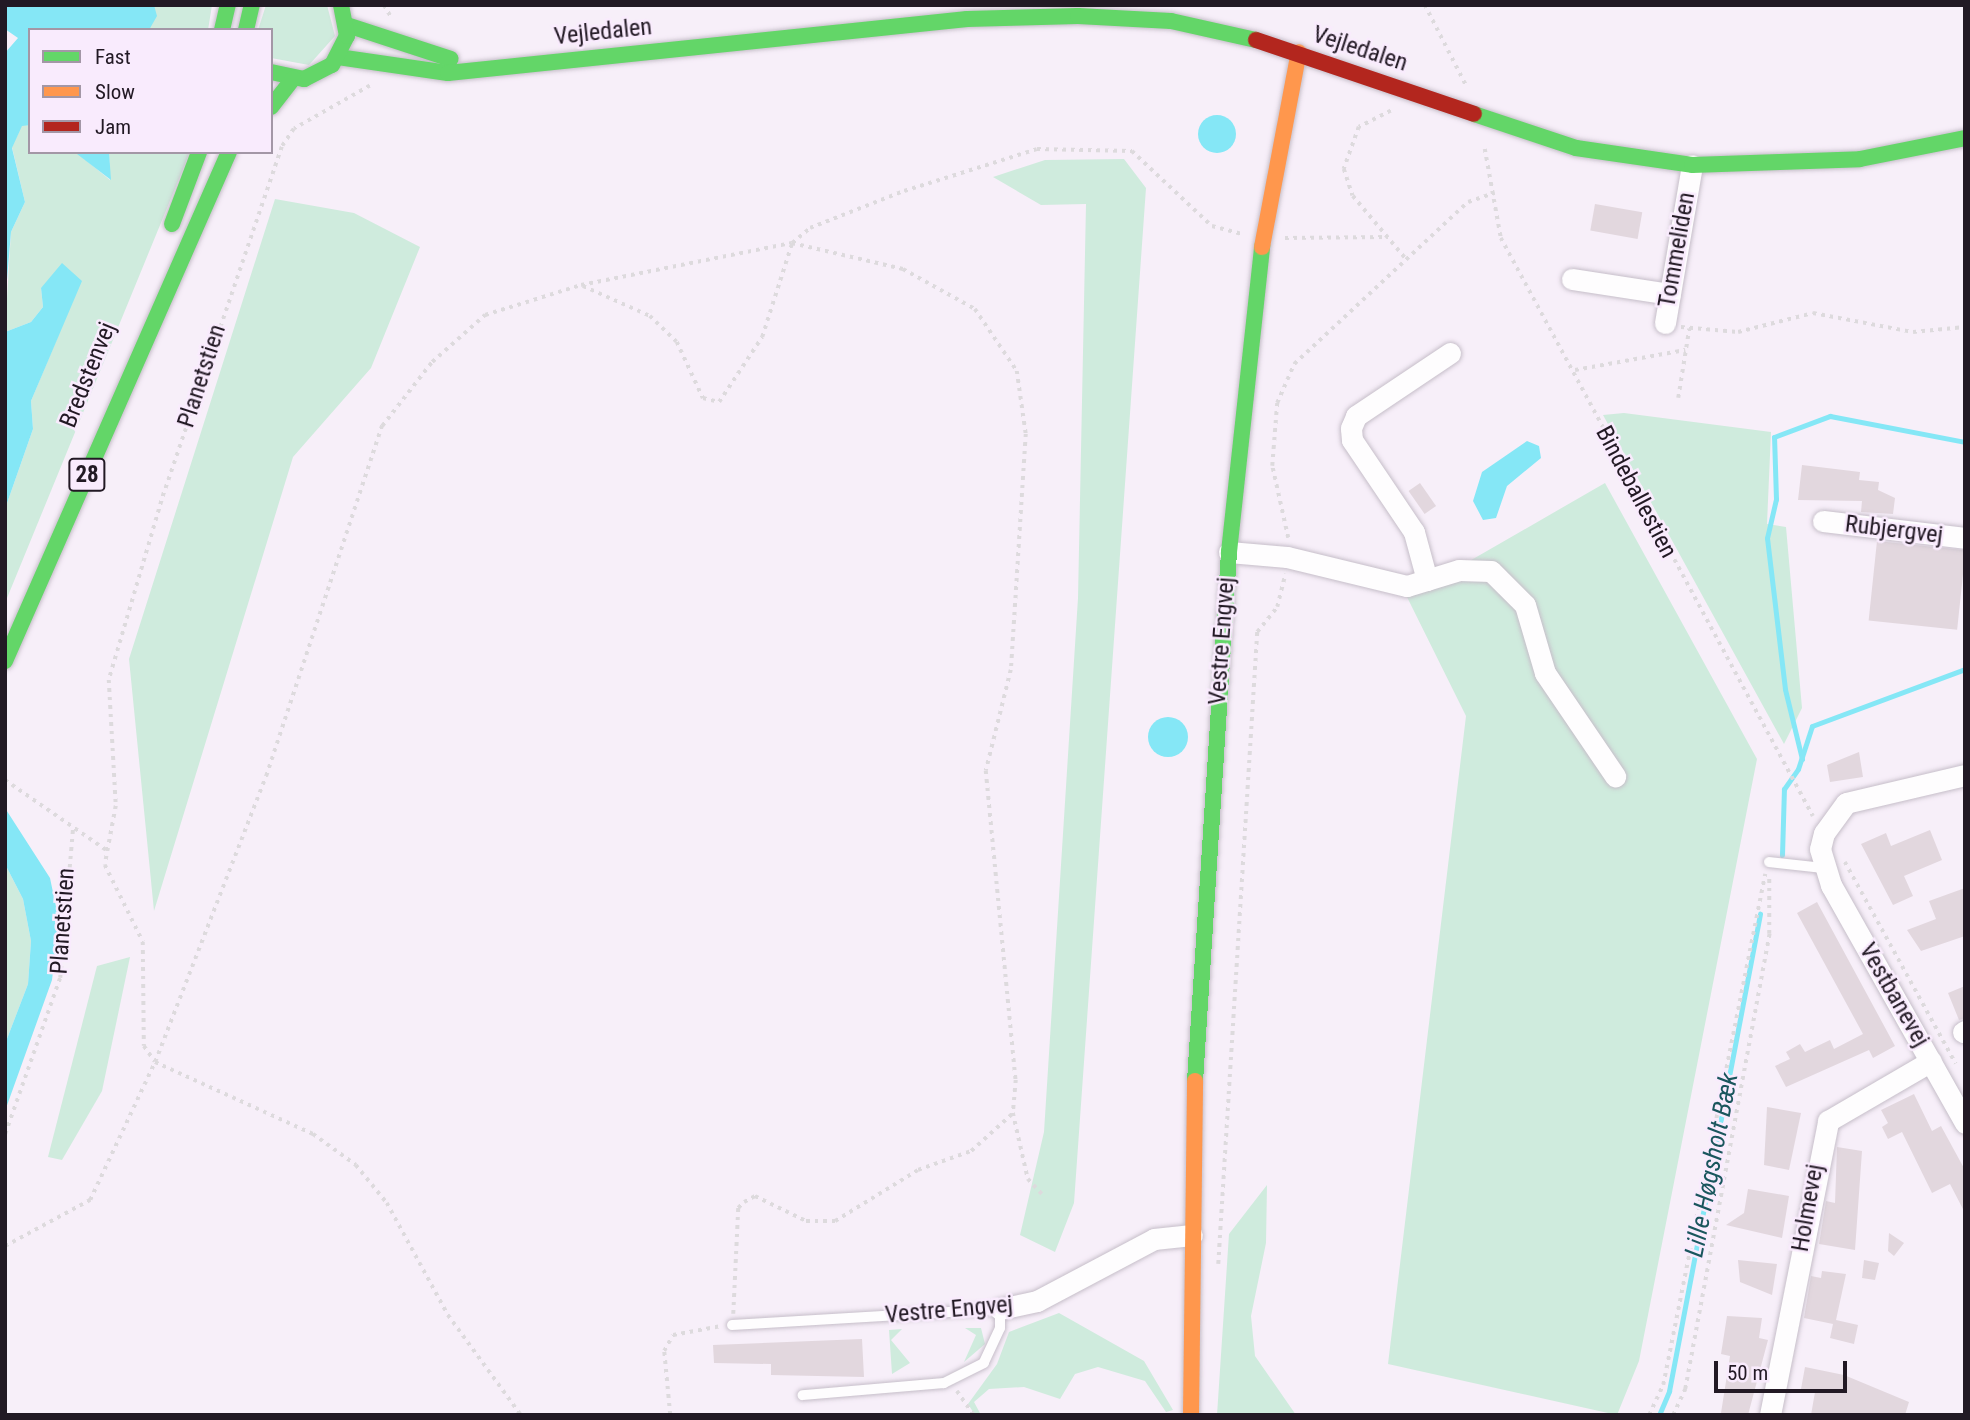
<!DOCTYPE html>
<meta charset="utf-8">
<style>
body{margin:0}
#map{position:relative;width:1970px;height:1420px;overflow:hidden;background:#f7eff9;font-family:"Roboto Condensed",sans-serif}
div>[style]{position:absolute}
.green>*{inset:0;background:#cfebdd}
.water>*{inset:0;background:#85e7f6}
.round{border-radius:50%}
.stream>*{height:5px;margin:-2.5px;padding:0 2.5px;transform-origin:2.5px;border-radius:2.5px;background:#85e7f6}
.building>*{inset:0;background:#e2d7de;transform-origin:0 0}
.path>*{height:3.5px;margin-top:-1.75px;transform-origin:0;background:repeating-linear-gradient(90deg,#dddadd 0 3.5px,transparent 0 8.5px)}
.roads{filter:drop-shadow(0 0 2px #c6bec9) drop-shadow(0 0 2px #c6bec9)}
.lane>*{height:10px;margin:-5px;padding:0 5px;transform-origin:5px;border-radius:5px;background:#fefdfe}
.street>*{height:21px;margin:-10.5px;padding:0 10.5px;transform-origin:10.5px;border-radius:10.5px;background:#fefdfe}
.fast>*{height:16px;margin:-8px;padding:0 8px;transform-origin:8px;border-radius:8px;background:#63d668}
.slow>*{height:16px;margin:-8px;padding:0 8px;transform-origin:8px;border-radius:8px;background:#ff974d}
.jam>*{height:16px;margin:-8px;padding:0 8px;transform-origin:8px;border-radius:8px;background:#b3261e}
span{translate:-50% -50%;white-space:nowrap;text-align:center;line-height:1.15;-webkit-text-stroke:5px #f9ebfd;paint-order:stroke}
.shield-label span{padding:2px 5px;background:#f9ebfd;border:2px solid;border-radius:5px;-webkit-text-stroke-width:0}
.shield-label{font-size:23px;color:#221924;font-weight:700}
.street-label{font-size:24px;color:#221924}
.water-label{font-size:26px;color:#1a565d;font-style:italic}
.frame{position:absolute;inset:0;border:7px solid #221924;pointer-events:none}
.legend{position:absolute;left:28px;top:28px;width:245px;height:126px;box-sizing:border-box;background:#f9ebfd;border:2px solid #a397a6;margin:0;padding:9px 12px;list-style:none;font-size:21px;color:#221924}
.legend li{display:flex;align-items:center;gap:14px;height:35px}
.legend b{width:35px;border:2px solid #a397a6}
.scale{position:absolute;left:1714px;top:1361px;width:133px;height:32px;box-sizing:border-box;border:4px solid #221924;border-top:0;padding-left:9px;font-size:21px;line-height:24px;white-space:nowrap;color:#221924;-webkit-text-stroke:5px #f9ebfd;paint-order:stroke}
</style>
<div id="map">
<div class="green">
<i style="clip-path:polygon(154px 5px,212px 5px,208px 30px,149px 30px)"></i>
<i style="clip-path:polygon(266px 5px,327px 5px,335px 36px,309px 65px,271px 58px,271px 30px,258px 30px)"></i>
<i style="clip-path:polygon(22px 125px,30px 125px,30px 152px,76px 152px,110px 180px,109px 152px,190px 152px,5px 603px,5px 509px,33px 429px,31px 401px,81px 281px,41px 288px,43px 307px,31px 322px,5px 332px,11px 232px,25px 202px,12px 147px)"></i>
<i style="clip-path:polygon(1124px 159px,1146px 188px,1074px 1203px,1055px 1252px,1020px 1235px,1044px 1132px,1078px 598px,1086px 204px,1041px 205px,993px 177px,1045px 160px)"></i>
<i style="clip-path:polygon(275px 199px,354px 213px,420px 247px,371px 368px,293px 457px,154px 911px,129px 659px)"></i>
<i style="clip-path:polygon(1624px 413px,1771px 432px,1767px 524px,1786px 527px,1802px 708px,1784px 744px,1603px 415px)"></i>
<i style="clip-path:polygon(1605px 483px,1757px 759px,1639px 1361px,1617px 1415px,1388px 1364px,1466px 716px,1407px 597px)"></i>
<i style="clip-path:polygon(5px 864px,23px 899px,31px 941px,28px 984px,5px 1044px)"></i>
<i style="clip-path:polygon(130px 957px,102px 1091px,62px 1160px,48px 1157px,97px 966px)"></i>
<i style="clip-path:polygon(1267px 1185px,1266px 1243px,1251px 1316px,1255px 1356px,1296px 1415px,1217px 1415px,1229px 1234px)"></i>
<i style="clip-path:polygon(1059px 1313px,1144px 1361px,1173px 1410px,1166px 1412px,1145px 1381px,1098px 1367px,1075px 1374px,1060px 1399px,1024px 1387px,989px 1389px,974px 1402px,981px 1415px,975px 1415px,968px 1404px,997px 1364px,1009px 1332px)"></i>
<i style="clip-path:polygon(965px 1328px,981px 1328px,985px 1344px,964px 1362px,976px 1335px)"></i>
<i style="clip-path:polygon(902px 1329px,891px 1340px,910px 1363px,892px 1374px,889px 1330px)"></i>
</div>
<div class="water">
<i style="clip-path:polygon(5px 5px,154px 5px,157px 16px,149px 30px,30px 30px,30px 125px,22px 126px,12px 148px,25px 202px,11px 232px,5px 304px,5px 53px,18px 38px,5px 29px)"></i>
<i class="round" style="left:1198px;top:115px;width:38px;height:38px"></i>
<i style="clip-path:polygon(76px 152px,109px 152px,111px 180px,77px 154px)"></i>
<i style="clip-path:polygon(62px 263px,82px 281px,31px 401px,33px 429px,5px 509px,5px 332px,31px 322px,43px 307px,41px 288px)"></i>
<i style="clip-path:polygon(1527px 441px,1539px 446px,1541px 458px,1507px 486px,1496px 518px,1483px 520px,1473px 501px,1482px 472px)"></i>
<i class="round" style="left:1148px;top:717px;width:40px;height:40px"></i>
<i style="clip-path:polygon(5px 808px,50px 878px,59px 921px,52px 980px,5px 1111px,5px 1044px,28px 984px,31px 941px,23px 899px,5px 864px)"></i>
</div>
<div class="stream">
<i style="left:1802px;top:759px;width:72px;rotate:-103.7deg"></i>
<i style="left:1785px;top:689px;width:152px;rotate:-96.8deg"></i>
<i style="left:1767px;top:538px;width:40px;rotate:-77deg"></i>
<i style="left:1776px;top:499px;width:62px;rotate:-91.8deg"></i>
<i style="left:1774px;top:437px;width:60px;rotate:-20.6deg"></i>
<i style="left:1830px;top:416px;width:137px;rotate:10.9deg"></i>
<i style="left:1782px;top:855px;width:66px;rotate:-88.3deg"></i>
<i style="left:1784px;top:789px;width:24px;rotate:-55deg"></i>
<i style="left:1798px;top:769px;width:45px;rotate:-72deg"></i>
<i style="left:1812px;top:726px;width:163px;rotate:-20.4deg"></i>
<i style="left:1659px;top:1415px;width:26px;rotate:-67deg"></i>
<i style="left:1669px;top:1391px;width:486px;rotate:-79.2deg"></i>
</div>
<div class="building">
<i style="left:1595px;top:204px;width:48px;height:27px;rotate:10deg"></i>
<i style="clip-path:polygon(1802px 465px,1860px 472px,1859px 480px,1879px 482px,1878px 490px,1895px 498px,1893px 514px,1861px 512px,1862px 501px,1798px 500px)"></i>
<i style="left:1420px;top:483px;width:28px;height:14px;rotate:55deg"></i>
<i style="left:1877px;top:541px;width:89px;height:80px;rotate:6deg"></i>
<i style="clip-path:polygon(1859px 752px,1863px 777px,1830px 782px,1827px 765px)"></i>
<i style="clip-path:polygon(1930px 830px,1942px 860px,1904px 876px,1913px 896px,1893px 905px,1861px 844px,1886px 833px,1891px 846px)"></i>
<i style="clip-path:polygon(1965px 888px,1965px 936px,1921px 951px,1907px 930px,1936px 919px,1929px 901px)"></i>
<i style="clip-path:polygon(1817px 902px,1895px 1046px,1873px 1058px,1869px 1050px,1786px 1087px,1775px 1066px,1790px 1059px,1786px 1052px,1800px 1044px,1805px 1052px,1830px 1040px,1834px 1049px,1863px 1034px,1797px 913px)"></i>
<i style="clip-path:polygon(1965px 986px,1965px 1018px,1959px 1020px,1948px 993px)"></i>
<i style="clip-path:polygon(1914px 1094px,1932px 1131px,1941px 1126px,1965px 1170px,1965px 1213px,1950px 1184px,1932px 1193px,1902px 1132px,1888px 1139px,1882px 1127px,1888px 1123px,1881px 1110px)"></i>
<i style="clip-path:polygon(1767px 1107px,1801px 1113px,1789px 1170px,1764px 1165px)"></i>
<i style="clip-path:polygon(1837px 1147px,1862px 1151px,1855px 1250px,1819px 1244px,1826px 1201px,1835px 1203px)"></i>
<i style="clip-path:polygon(1748px 1189px,1789px 1196px,1782px 1238px,1726px 1225px,1744px 1213px)"></i>
<i style="clip-path:polygon(1889px 1233px,1904px 1243px,1894px 1256px,1888px 1251px)"></i>
<i style="clip-path:polygon(1738px 1260px,1777px 1264px,1772px 1295px,1740px 1282px)"></i>
<i style="clip-path:polygon(1864px 1260px,1879px 1263px,1875px 1280px,1862px 1278px)"></i>
<i style="clip-path:polygon(1822px 1271px,1846px 1274px,1836px 1320px,1858px 1325px,1854px 1344px,1830px 1338px,1833px 1324px,1804px 1318px,1811px 1276px,1821px 1278px)"></i>
<i style="clip-path:polygon(1727px 1316px,1762px 1318px,1759px 1338px,1768px 1340px,1748px 1415px,1721px 1413px,1730px 1356px,1721px 1354px)"></i>
<i style="clip-path:polygon(862px 1339px,864px 1377px,771px 1375px,771px 1364px,714px 1363px,713px 1345px)"></i>
<i style="clip-path:polygon(1805px 1367px,1844px 1375px,1909px 1402px,1905px 1415px,1811px 1415px,1815px 1392px,1801px 1389px)"></i>
</div>
<div class="path">
<i style="left:384px;top:5px;width:12px;rotate:59deg"></i>
<i style="left:1425px;top:5px;width:92px;rotate:62.9deg"></i>
<i style="left:370px;top:86px;width:87px;rotate:150.5deg"></i>
<i style="left:294px;top:129px;width:22px;rotate:124deg"></i>
<i style="left:282px;top:147px;width:366px;rotate:108.8deg"></i>
<i style="left:164px;top:493px;width:195px;rotate:106.4deg"></i>
<i style="left:109px;top:680px;width:126px;rotate:86.8deg"></i>
<i style="left:116px;top:806px;width:60px;rotate:100.6deg"></i>
<i style="left:105px;top:865px;width:86px;rotate:63.7deg"></i>
<i style="left:143px;top:942px;width:104px;rotate:89.4deg"></i>
<i style="left:144px;top:1046px;width:19px;rotate:55deg"></i>
<i style="left:155px;top:1062px;width:307px;rotate:-68.8deg"></i>
<i style="left:266px;top:776px;width:369px;rotate:-71.7deg"></i>
<i style="left:382px;top:426px;width:81px;rotate:-52deg"></i>
<i style="left:432px;top:362px;width:71px;rotate:-41.6deg"></i>
<i style="left:485px;top:315px;width:101px;rotate:-17.4deg"></i>
<i style="left:581px;top:285px;width:215px;rotate:-11.3deg"></i>
<i style="left:792px;top:243px;width:114px;rotate:13.2deg"></i>
<i style="left:903px;top:269px;width:82px;rotate:29.1deg"></i>
<i style="left:975px;top:309px;width:75px;rotate:55.9deg"></i>
<i style="left:1017px;top:371px;width:64px;rotate:81.9deg"></i>
<i style="left:1026px;top:434px;width:236px;rotate:93.6deg"></i>
<i style="left:1011px;top:670px;width:104px;rotate:103.9deg"></i>
<i style="left:986px;top:771px;width:310px;rotate:84.5deg"></i>
<i style="left:1016px;top:1080px;width:33px;rotate:95deg"></i>
<i style="left:1013px;top:1113px;width:68px;rotate:77.2deg"></i>
<i style="left:1028px;top:1179px;width:21px;rotate:47deg"></i>
<i style="left:1391px;top:111px;width:36px;rotate:153deg"></i>
<i style="left:1359px;top:127px;width:45px;rotate:109.7deg"></i>
<i style="left:1344px;top:169px;width:28px;rotate:72deg"></i>
<i style="left:1353px;top:196px;width:82px;rotate:49.9deg"></i>
<i style="left:1485px;top:149px;width:90px;rotate:79.8deg"></i>
<i style="left:1501px;top:238px;width:657px;rotate:61.64deg"></i>
<i style="left:1285px;top:238px;width:103px;rotate:-0.6deg"></i>
<i style="left:583px;top:286px;width:73px;rotate:24.1deg"></i>
<i style="left:650px;top:316px;width:37px;rotate:44deg"></i>
<i style="left:677px;top:342px;width:62px;rotate:65.1deg"></i>
<i style="left:703px;top:398px;width:16px;rotate:14deg"></i>
<i style="left:719px;top:402px;width:78px;rotate:-56.5deg"></i>
<i style="left:762px;top:337px;width:99px;rotate:-72.3deg"></i>
<i style="left:792px;top:243px;width:23px;rotate:-40deg"></i>
<i style="left:810px;top:228px;width:101px;rotate:-21.5deg"></i>
<i style="left:904px;top:191px;width:139px;rotate:-17.5deg"></i>
<i style="left:1037px;top:149px;width:95px;rotate:1.2deg"></i>
<i style="left:1132px;top:151px;width:110px;rotate:43.2deg"></i>
<i style="left:1212px;top:226px;width:31px;rotate:15deg"></i>
<i style="left:1681px;top:327px;width:57px;rotate:5deg"></i>
<i style="left:1738px;top:332px;width:77px;rotate:-14.2deg"></i>
<i style="left:1813px;top:313px;width:102px;rotate:10.8deg"></i>
<i style="left:1913px;top:332px;width:52px;rotate:-5.5deg"></i>
<i style="left:1575px;top:370px;width:112px;rotate:-10.3deg"></i>
<i style="left:1678px;top:398px;width:70px;rotate:-80.9deg"></i>
<i style="left:1288px;top:538px;width:74px;rotate:-102.5deg"></i>
<i style="left:1272px;top:466px;width:63px;rotate:-85.5deg"></i>
<i style="left:1277px;top:403px;width:43px;rotate:-66.4deg"></i>
<i style="left:1294px;top:364px;width:238px;rotate:-43deg"></i>
<i style="left:1468px;top:202px;width:28px;rotate:-19deg"></i>
<i style="left:5px;top:780px;width:123px;rotate:34.7deg"></i>
<i style="left:1845px;top:862px;width:230px;rotate:61.2deg"></i>
<i style="left:5px;top:1134px;width:165px;rotate:-70.6deg"></i>
<i style="left:60px;top:978px;width:152px;rotate:-85.1deg"></i>
<i style="left:5px;top:1246px;width:97px;rotate:-28.4deg"></i>
<i style="left:90px;top:1200px;width:153px;rotate:-64.8deg"></i>
<i style="left:155px;top:1062px;width:174px;rotate:24.5deg"></i>
<i style="left:313px;top:1134px;width:53px;rotate:35.8deg"></i>
<i style="left:356px;top:1165px;width:49px;rotate:50.8deg"></i>
<i style="left:387px;top:1203px;width:128px;rotate:61.4deg"></i>
<i style="left:448px;top:1315px;width:124px;rotate:53.9deg"></i>
<i style="left:1218px;top:1264px;width:633px;rotate:-86.47deg"></i>
<i style="left:1257px;top:632px;width:32px;rotate:-51deg"></i>
<i style="left:1277px;top:607px;width:34px;rotate:-76deg"></i>
<i style="left:733px;top:1314px;width:106px;rotate:-87.3deg"></i>
<i style="left:738px;top:1208px;width:8px;rotate:-45deg"></i>
<i style="left:744px;top:1202px;width:13px;rotate:-29deg"></i>
<i style="left:755px;top:1196px;width:57px;rotate:26.1deg"></i>
<i style="left:806px;top:1221px;width:29px"></i>
<i style="left:835px;top:1221px;width:97px;rotate:-31.6deg"></i>
<i style="left:918px;top:1170px;width:56px;rotate:-19.7deg"></i>
<i style="left:971px;top:1151px;width:57px;rotate:-42.1deg"></i>
<i style="left:957px;top:1391px;width:29px;rotate:55deg"></i>
<i style="left:670px;top:1415px;width:64px;rotate:-95.4deg"></i>
<i style="left:664px;top:1351px;width:18px;rotate:-61deg"></i>
<i style="left:673px;top:1335px;width:49px;rotate:-10.6deg"></i>
<i style="left:1649px;top:1415px;width:33px;rotate:-65deg"></i>
<i style="left:1663px;top:1385px;width:521px;rotate:-78.71deg"></i>
<i style="left:1673px;top:1415px;width:29px;rotate:-65deg"></i>
<i style="left:1685px;top:1389px;width:463px;rotate:-79.5deg"></i>
<i style="left:1769px;top:934px;width:59px;rotate:-90deg"></i>
</div>
<div class="roads">
<div class="lane">
<i style="left:1769px;top:862px;width:54px;rotate:6.3deg"></i>
<i style="left:732px;top:1325px;width:268px;rotate:-3.4deg"></i>
<i style="left:1000px;top:1309px;width:19px;rotate:90deg"></i>
<i style="left:1000px;top:1328px;width:38px;rotate:115deg"></i>
<i style="left:984px;top:1363px;width:45px;rotate:153.4deg"></i>
<i style="left:944px;top:1383px;width:142px;rotate:175.1deg"></i>
</div>
<div class="street">
<i style="left:1572px;top:279px;width:99px;rotate:8.7deg"></i>
<i style="left:1665px;top:323px;width:160px;rotate:-80.3deg"></i>
<i style="left:1823px;top:521px;width:143px;rotate:6.8deg"></i>
<i style="left:1229px;top:552px;width:58px;rotate:4.9deg"></i>
<i style="left:1287px;top:557px;width:123px;rotate:13.6deg"></i>
<i style="left:1407px;top:586px;width:54px;rotate:-17.1deg"></i>
<i style="left:1459px;top:570px;width:32px;rotate:2deg"></i>
<i style="left:1491px;top:571px;width:48px;rotate:45deg"></i>
<i style="left:1525px;top:605px;width:71px;rotate:73.6deg"></i>
<i style="left:1545px;top:673px;width:125px;rotate:55.8deg"></i>
<i style="left:1427px;top:580px;width:50px;rotate:-105.2deg"></i>
<i style="left:1414px;top:532px;width:111px;rotate:-124deg"></i>
<i style="left:1352px;top:440px;width:12px;rotate:-95deg"></i>
<i style="left:1351px;top:428px;width:13px;rotate:-67deg"></i>
<i style="left:1356px;top:416px;width:113px;rotate:-33.8deg"></i>
<i style="left:1965px;top:775px;width:122px;rotate:166.8deg"></i>
<i style="left:1846px;top:803px;width:37px;rotate:126deg"></i>
<i style="left:1824px;top:833px;width:16px;rotate:104deg"></i>
<i style="left:1820px;top:849px;width:38px;rotate:73deg"></i>
<i style="left:1831px;top:885px;width:273px;rotate:60.6deg"></i>
<i style="left:1963px;top:1032px;width:2px;rotate:-27deg"></i>
<i style="left:1000px;top:1309px;width:38px;rotate:-12deg"></i>
<i style="left:1037px;top:1301px;width:132px;rotate:-27.9deg"></i>
<i style="left:1154px;top:1239px;width:38px;rotate:-6deg"></i>
<i style="left:1770px;top:1415px;width:300px;rotate:-78.8deg"></i>
<i style="left:1828px;top:1121px;width:119px;rotate:-30.2deg"></i>
</div>
<div class="fast">
<i style="left:347px;top:25px;width:109px;rotate:18.1deg"></i>
<i style="left:222px;top:30px;width:26px;rotate:-77deg"></i>
<i style="left:246px;top:30px;width:26px;rotate:-77deg"></i>
<i style="left:338px;top:57px;width:111px;rotate:8.3deg"></i>
<i style="left:448px;top:73px;width:522px;rotate:-5.94deg"></i>
<i style="left:967px;top:19px;width:111px;rotate:-1.5deg"></i>
<i style="left:1078px;top:16px;width:93px;rotate:3.1deg"></i>
<i style="left:1171px;top:21px;width:87px;rotate:12.6deg"></i>
<i style="left:271px;top:72px;width:34px;rotate:12deg"></i>
<i style="left:304px;top:79px;width:31px;rotate:-27deg"></i>
<i style="left:332px;top:65px;width:33px;rotate:-63deg"></i>
<i style="left:347px;top:36px;width:32px;rotate:-101deg"></i>
<i style="left:271px;top:107px;width:36px;rotate:-52deg"></i>
<i style="left:1474px;top:114px;width:108px;rotate:18.4deg"></i>
<i style="left:1576px;top:148px;width:117px;rotate:8.3deg"></i>
<i style="left:1692px;top:165px;width:168px;rotate:-2deg"></i>
<i style="left:1860px;top:159px;width:107px;rotate:-11.3deg"></i>
<i style="left:172px;top:224px;width:77px;rotate:-69.4deg"></i>
<i style="left:5px;top:661px;width:556px;rotate:-66.25deg"></i>
<i style="left:1195px;top:1081px;width:530px;rotate:-86.32deg"></i>
<i style="left:1229px;top:552px;width:307px;rotate:-83.8deg"></i>
</div>
<div class="slow">
<i style="left:1262px;top:247px;width:198px;rotate:-79.3deg"></i>
<i style="left:1191px;top:1415px;width:334px;rotate:-89.3deg"></i>
</div>
<div class="jam">
<i style="left:1256px;top:40px;width:230px;rotate:18.7deg"></i>
</div>
</div>
<div class="shield-label">
<span style="left:87px;top:475px">28</span>
</div>
<div class="street-label">
<span style="left:603px;top:32px;rotate:-6deg">Vejledalen</span>
<span style="left:1360px;top:49px;rotate:18deg">Vejledalen</span>
<span style="left:1677px;top:250px;rotate:-80deg">Tommeliden</span>
<span style="left:88px;top:375px;rotate:-68deg">Bredstenvej</span>
<span style="left:202px;top:376px;rotate:-72deg">Planetstien</span>
<span style="left:1636px;top:492px;rotate:62deg">Bindeballestien</span>
<span style="left:1894px;top:530px;rotate:7deg">Rubjergvej</span>
<span style="left:1222px;top:641px;rotate:-86deg">Vestre Engvej</span>
<span style="left:63px;top:921px;rotate:-86deg">Planetstien</span>
<span style="left:1894px;top:995px;rotate:60deg">Vestbanevej</span>
<span style="left:1808px;top:1208px;rotate:-80deg">Holmevej</span>
<span style="left:949px;top:1310px;rotate:-5deg">Vestre Engvej</span>
</div>
<div class="water-label">
<span style="left:1712px;top:1165px;rotate:-79deg">Lille Høgsholt Bæk</span>
</div>
<div class="frame"></div>
<ul class="legend">
<li><b style="height:9px;background:#63d668"></b>Fast</li>
<li><b style="height:9px;background:#ff974d"></b>Slow</li>
<li><b style="height:9px;background:#b3261e"></b>Jam</li>
</ul>
<div class="scale">50 m</div>
</div>
